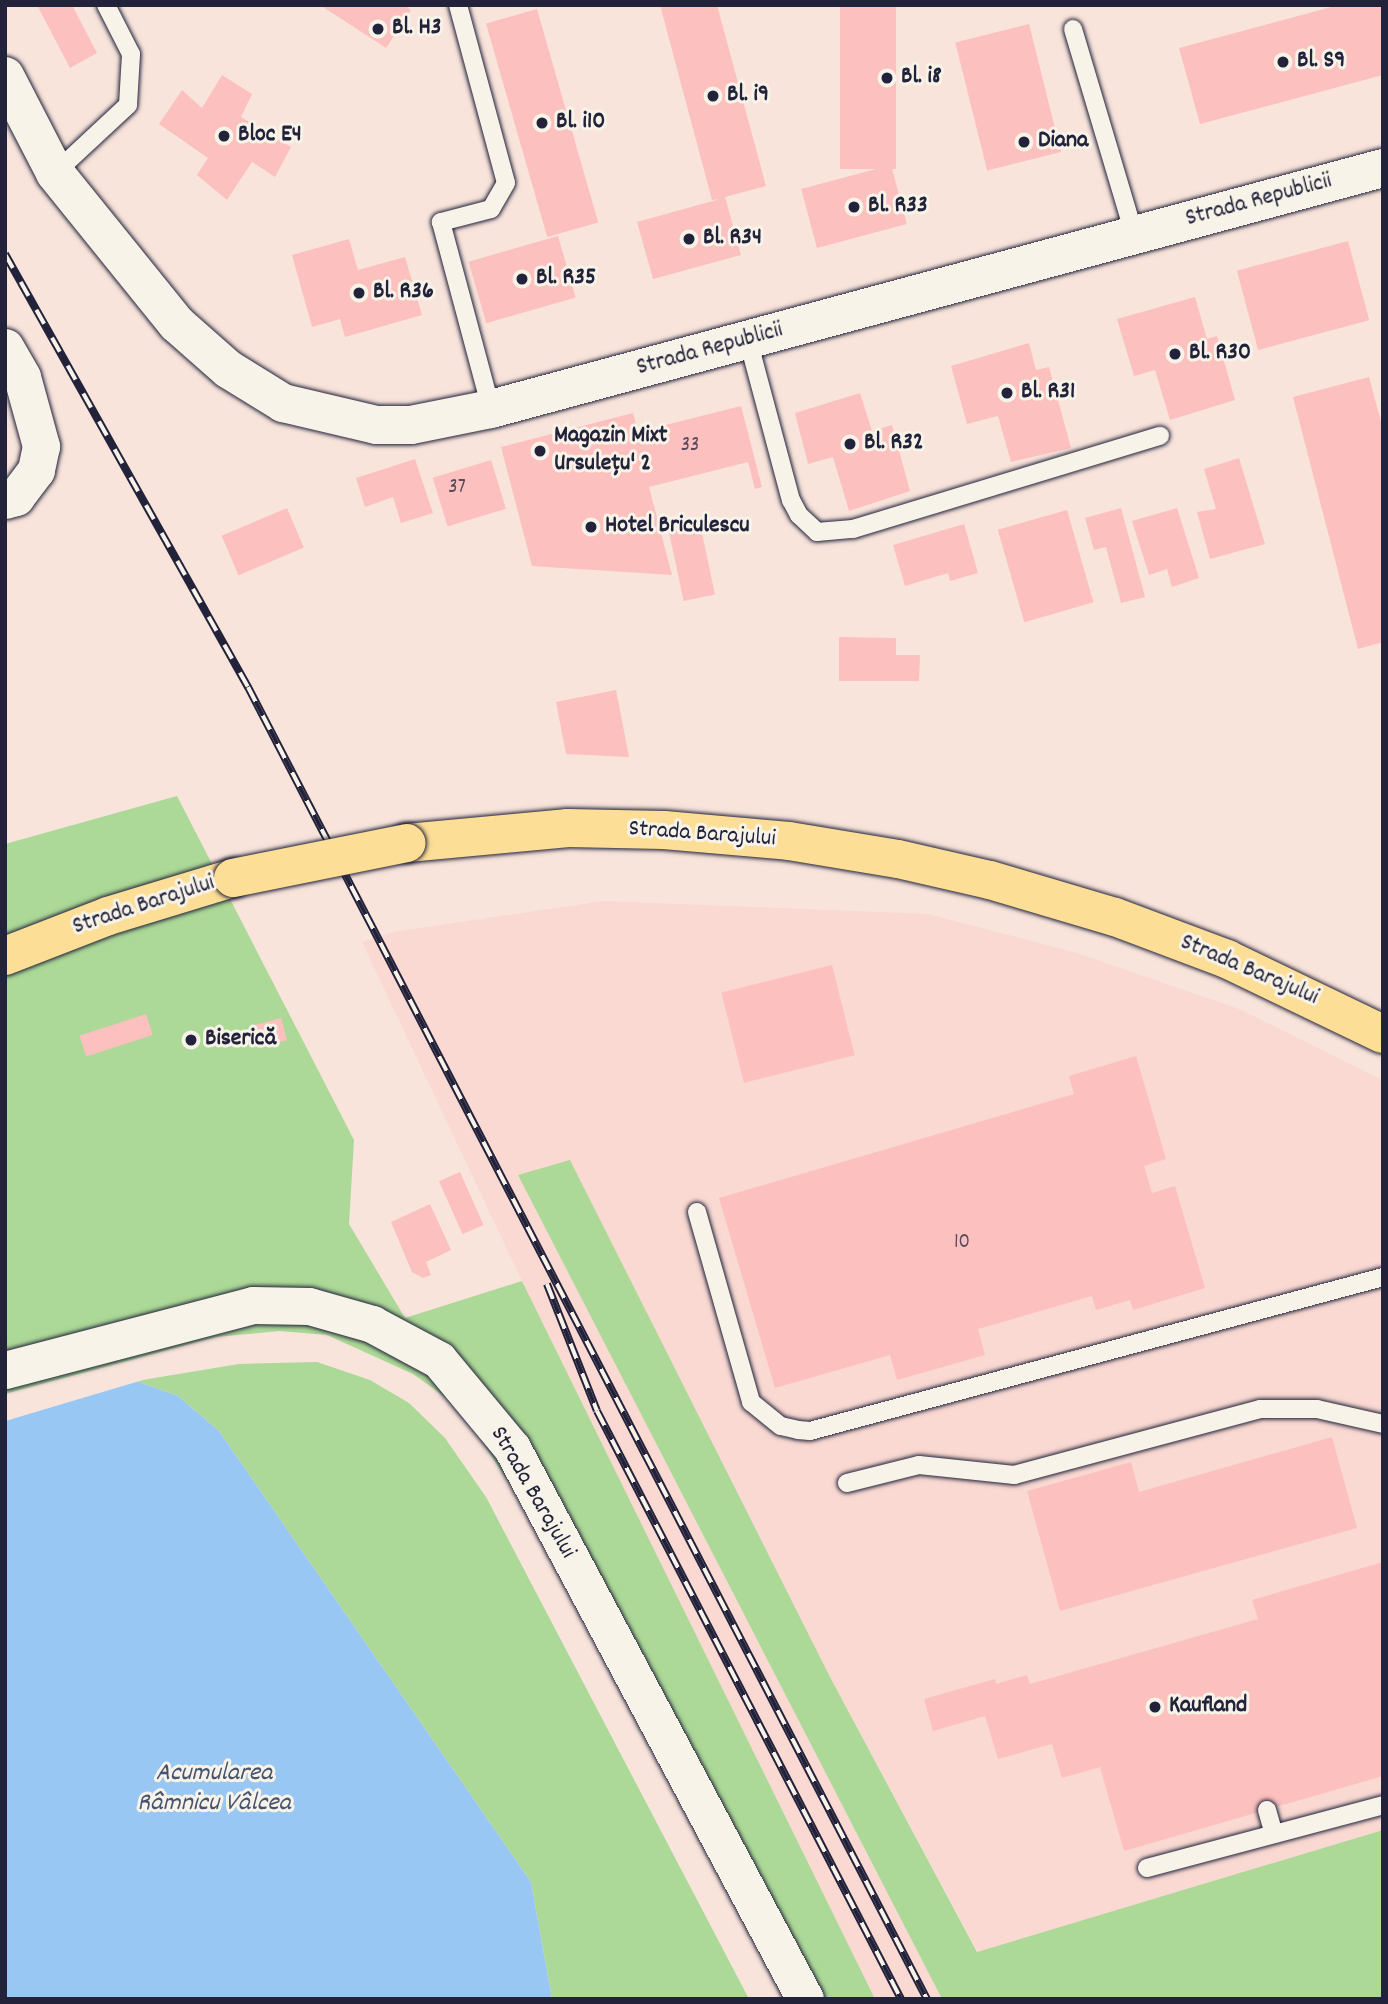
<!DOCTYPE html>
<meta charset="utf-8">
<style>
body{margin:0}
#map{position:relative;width:1388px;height:2004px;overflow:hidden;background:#f8e4db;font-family:Dekko,sans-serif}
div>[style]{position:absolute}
.built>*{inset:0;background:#f9d9d2}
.green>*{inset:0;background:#acd997}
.water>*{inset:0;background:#99c7f3}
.pier>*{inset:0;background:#f8e4db}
.building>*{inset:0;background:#fcc0be;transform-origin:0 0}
.roads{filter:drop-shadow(0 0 2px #22223b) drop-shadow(0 0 2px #22223b)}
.service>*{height:18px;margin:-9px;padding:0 9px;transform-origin:9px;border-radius:9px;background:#f7f3e8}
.minor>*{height:37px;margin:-18.5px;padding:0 18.5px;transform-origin:18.5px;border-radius:18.5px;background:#f7f3e8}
.secondary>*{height:38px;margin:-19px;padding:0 19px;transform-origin:19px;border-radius:19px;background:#f7f3e8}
.trunk>*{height:38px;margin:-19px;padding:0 19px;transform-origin:19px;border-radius:19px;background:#fdde96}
.rail>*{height:8px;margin-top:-4px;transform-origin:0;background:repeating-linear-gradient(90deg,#f7f3e8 0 16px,#22223b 0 32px);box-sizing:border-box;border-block:2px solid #22223b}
.bridges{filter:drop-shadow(0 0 2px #22223b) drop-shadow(0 0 2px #22223b)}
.trunk-bridge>*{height:38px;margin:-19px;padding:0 19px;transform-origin:19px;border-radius:19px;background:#fdde96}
.dots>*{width:19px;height:19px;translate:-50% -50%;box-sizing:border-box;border:4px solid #f7f3e8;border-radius:50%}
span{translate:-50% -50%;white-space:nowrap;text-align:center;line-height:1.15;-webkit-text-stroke:6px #f7f3e8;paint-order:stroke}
.number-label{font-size:21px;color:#584a5c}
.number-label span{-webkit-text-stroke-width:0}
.poi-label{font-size:24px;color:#22223b;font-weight:700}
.left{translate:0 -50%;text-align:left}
.street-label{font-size:24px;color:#22223b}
.water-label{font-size:26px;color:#465472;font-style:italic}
.frame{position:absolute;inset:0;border:7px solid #22223b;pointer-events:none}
</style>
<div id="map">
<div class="built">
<i style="clip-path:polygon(604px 901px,928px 914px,1077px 953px,1239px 1009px,1383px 1080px,1383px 1830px,978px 1952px,830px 1677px,519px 1174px,942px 1999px,875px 1999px,522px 1281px,362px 942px,393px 932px)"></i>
</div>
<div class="green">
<i style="clip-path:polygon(177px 796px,354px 1140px,349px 1224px,405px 1318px,522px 1281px,875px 1999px,784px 1999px,519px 1498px,459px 1407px,413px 1374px,327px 1335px,279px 1331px,216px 1337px,5px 1394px,5px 844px)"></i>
<i style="clip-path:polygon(570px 1160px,830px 1677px,977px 1952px,1383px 1830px,1383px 1999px,942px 1999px,518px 1175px)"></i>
<i style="clip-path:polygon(317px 1362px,370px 1380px,409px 1403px,445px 1438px,486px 1497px,749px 1999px,552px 1999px,531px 1882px,219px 1431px,178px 1396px,136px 1381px,239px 1364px)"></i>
</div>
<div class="water">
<i style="clip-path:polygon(136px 1381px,178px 1396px,219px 1431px,531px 1882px,552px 1999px,5px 1999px,5px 1421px)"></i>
</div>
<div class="pier">
<i style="clip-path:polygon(135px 1378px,143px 1380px,5px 1421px,5px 1418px)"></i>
</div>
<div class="building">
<i style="clip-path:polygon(37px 5px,72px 5px,97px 53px,70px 68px)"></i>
<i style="clip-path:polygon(320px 5px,404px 5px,411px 10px,386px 48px)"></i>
<i style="clip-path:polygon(660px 5px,717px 5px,766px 186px,725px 197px,741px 255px,653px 279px,637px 222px,720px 199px,712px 200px)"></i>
<i style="left:840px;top:5px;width:56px;height:164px"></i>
<i style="clip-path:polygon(1339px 5px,1383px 5px,1383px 75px,1200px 124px,1179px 48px)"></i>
<i style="left:537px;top:9px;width:222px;height:53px;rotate:74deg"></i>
<i style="left:1029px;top:24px;width:132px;height:76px;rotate:76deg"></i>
<i style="clip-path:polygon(222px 75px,252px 94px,241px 117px,291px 147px,275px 177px,252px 162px,227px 200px,197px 175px,208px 158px,159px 124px,182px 90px,202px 108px)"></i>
<i style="left:891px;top:165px;width:61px;height:93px;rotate:75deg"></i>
<i style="left:558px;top:236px;width:64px;height:93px;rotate:74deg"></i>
<i style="clip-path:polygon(349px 239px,358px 270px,405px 257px,422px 315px,345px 337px,340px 319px,312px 327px,292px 255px)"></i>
<i style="left:1348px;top:241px;width:82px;height:115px;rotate:75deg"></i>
<i style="clip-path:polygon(1195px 297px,1207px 339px,1217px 336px,1235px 400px,1170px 420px,1155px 370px,1134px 376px,1117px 319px)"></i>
<i style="clip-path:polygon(1029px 343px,1036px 370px,1049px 367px,1071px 448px,1011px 462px,998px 416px,967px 424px,951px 366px)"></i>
<i style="clip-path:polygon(1369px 377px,1383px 429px,1383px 642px,1358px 649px,1293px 397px)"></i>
<i style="clip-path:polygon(860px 393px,872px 431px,892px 425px,910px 491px,849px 511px,833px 457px,808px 464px,795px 413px)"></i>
<i style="clip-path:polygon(741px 406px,762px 487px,755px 489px,748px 462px,649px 487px,672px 575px,532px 566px,501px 447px,633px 413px,638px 432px)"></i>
<i style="clip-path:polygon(1239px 458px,1265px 544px,1210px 559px,1197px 512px,1216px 509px,1204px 469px)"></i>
<i style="clip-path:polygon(415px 459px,433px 513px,401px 523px,393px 497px,365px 507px,356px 478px)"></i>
<i style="left:491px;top:460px;width:51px;height:61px;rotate:73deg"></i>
<i style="left:287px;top:508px;width:43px;height:71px;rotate:67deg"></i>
<i style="clip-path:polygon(1121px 508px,1145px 597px,1121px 603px,1106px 547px,1094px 550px,1085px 518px)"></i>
<i style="clip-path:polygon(1177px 508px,1199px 578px,1172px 587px,1167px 569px,1149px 575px,1132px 521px)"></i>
<i style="left:1067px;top:510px;width:96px;height:72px;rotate:74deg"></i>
<i style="left:700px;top:524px;width:72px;height:32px;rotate:78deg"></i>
<i style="clip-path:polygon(964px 524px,978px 573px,950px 581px,948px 573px,905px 586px,893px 545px)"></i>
<i style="clip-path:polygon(839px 637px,896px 638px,896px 655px,920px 655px,919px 681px,839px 681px)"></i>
<i style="clip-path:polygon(616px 690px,629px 757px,566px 754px,556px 702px)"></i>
<i style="left:832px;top:965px;width:93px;height:114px;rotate:76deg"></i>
<i style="left:146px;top:1014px;width:22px;height:70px;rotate:72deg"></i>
<i style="left:281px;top:1018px;width:23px;height:29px;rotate:75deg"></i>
<i style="clip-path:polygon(1136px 1056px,1166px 1159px,1144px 1166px,1152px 1193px,1175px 1186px,1205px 1288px,1133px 1310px,1130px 1300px,1096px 1310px,1092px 1296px,978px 1329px,985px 1355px,897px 1380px,890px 1355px,775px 1388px,719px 1198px,1074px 1094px,1069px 1076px)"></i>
<i style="left:460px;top:1172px;width:58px;height:23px;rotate:66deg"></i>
<i style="clip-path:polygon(430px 1204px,451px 1250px,426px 1262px,431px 1275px,423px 1278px,412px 1272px,391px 1222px)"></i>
<i style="clip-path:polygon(1332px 1437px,1357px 1528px,1060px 1611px,1027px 1491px,1131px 1462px,1139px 1492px)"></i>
<i style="clip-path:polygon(1383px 1562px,1383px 1776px,1124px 1851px,1100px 1767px,1062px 1778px,1052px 1744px,998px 1759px,985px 1716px,933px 1731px,924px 1699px,995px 1679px,996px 1684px,1027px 1675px,1030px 1684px,1258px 1619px,1252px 1600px)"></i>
</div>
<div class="roads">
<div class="service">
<i style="left:458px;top:5px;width:184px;rotate:74.9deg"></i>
<i style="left:506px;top:183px;width:30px;rotate:120deg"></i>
<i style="left:491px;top:209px;width:52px;rotate:165.4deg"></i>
<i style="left:441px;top:222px;width:194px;rotate:75deg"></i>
<i style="left:1073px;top:29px;width:214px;rotate:73.4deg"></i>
<i style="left:55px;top:173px;width:100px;rotate:-43deg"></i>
<i style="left:128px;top:105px;width:51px;rotate:-86.6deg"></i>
<i style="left:131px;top:54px;width:55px;rotate:-117deg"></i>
<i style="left:748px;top:340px;width:166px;rotate:75deg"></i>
<i style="left:791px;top:500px;width:17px;rotate:62deg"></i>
<i style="left:799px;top:515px;width:25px;rotate:43deg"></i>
<i style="left:817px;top:532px;width:36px;rotate:-5deg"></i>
<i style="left:853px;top:529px;width:321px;rotate:-16.9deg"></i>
<i style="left:697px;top:1212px;width:198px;rotate:74.1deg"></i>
<i style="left:751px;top:1402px;width:38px;rotate:39deg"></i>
<i style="left:781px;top:1426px;width:17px;rotate:13deg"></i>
<i style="left:798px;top:1430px;width:12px;rotate:5deg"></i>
<i style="left:810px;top:1431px;width:593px;rotate:-15.04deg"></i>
<i style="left:847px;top:1483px;width:74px;rotate:-14deg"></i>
<i style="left:919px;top:1465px;width:96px;rotate:6deg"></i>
<i style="left:1014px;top:1475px;width:255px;rotate:-15deg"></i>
<i style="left:1260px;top:1409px;width:57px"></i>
<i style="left:1317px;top:1409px;width:68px;rotate:12.8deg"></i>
<i style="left:1267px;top:1810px;width:25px;rotate:74deg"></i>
<i style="left:1147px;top:1868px;width:244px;rotate:-14.9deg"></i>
</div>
<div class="minor">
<i style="left:5px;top:347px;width:34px;rotate:60deg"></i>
<i style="left:22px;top:377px;width:72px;rotate:74.6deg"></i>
<i style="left:41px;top:446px;width:25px;rotate:102deg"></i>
<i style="left:36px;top:470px;width:34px;rotate:127deg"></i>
<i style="left:16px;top:497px;width:11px;rotate:165deg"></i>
<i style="left:5px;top:1370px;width:256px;rotate:-14.7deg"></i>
<i style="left:253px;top:1305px;width:56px;rotate:1deg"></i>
<i style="left:309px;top:1306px;width:66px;rotate:15.9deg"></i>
<i style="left:372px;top:1324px;width:76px;rotate:28.2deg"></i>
<i style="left:439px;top:1360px;width:114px;rotate:50.3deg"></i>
<i style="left:512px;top:1448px;width:624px;rotate:62deg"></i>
</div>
<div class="secondary">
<i style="left:5px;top:76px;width:109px;rotate:62.7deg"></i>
<i style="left:55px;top:173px;width:194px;rotate:51.1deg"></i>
<i style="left:177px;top:324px;width:68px;rotate:41.4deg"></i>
<i style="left:228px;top:369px;width:65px;rotate:31.7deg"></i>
<i style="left:283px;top:403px;width:96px;rotate:13.3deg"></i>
<i style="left:376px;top:425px;width:35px"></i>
<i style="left:411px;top:425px;width:82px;rotate:-11.3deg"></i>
<i style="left:491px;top:409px;width:924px;rotate:-15.12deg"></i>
</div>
<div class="trunk">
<i style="left:407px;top:843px;width:162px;rotate:-5.3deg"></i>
<i style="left:568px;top:828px;width:96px;rotate:1.2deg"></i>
<i style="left:664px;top:830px;width:125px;rotate:5deg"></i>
<i style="left:789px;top:841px;width:110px;rotate:9.4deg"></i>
<i style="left:898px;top:859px;width:94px;rotate:12.9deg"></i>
<i style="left:990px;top:880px;width:130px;rotate:16.5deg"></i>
<i style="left:1115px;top:917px;width:120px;rotate:20.6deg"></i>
<i style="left:1227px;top:959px;width:173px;rotate:25.7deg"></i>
<i style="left:5px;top:956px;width:110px;rotate:-21.2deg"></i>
<i style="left:108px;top:916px;width:131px;rotate:-16.9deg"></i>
</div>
</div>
<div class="rail">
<i style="left:5px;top:254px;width:497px;rotate:60.7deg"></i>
<i style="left:248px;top:687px;width:1477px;rotate:62.64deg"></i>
<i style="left:547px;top:1284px;width:136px;rotate:68.5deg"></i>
<i style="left:597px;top:1411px;width:662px;rotate:62.66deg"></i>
</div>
<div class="bridges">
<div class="trunk-bridge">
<i style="left:233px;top:878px;width:177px;rotate:-11.4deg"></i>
</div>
</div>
<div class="dots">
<i style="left:378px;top:29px;background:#22223b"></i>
<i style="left:1283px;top:62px;background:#22223b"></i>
<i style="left:887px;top:78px;background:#22223b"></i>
<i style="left:713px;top:96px;background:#22223b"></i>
<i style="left:542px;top:123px;background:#22223b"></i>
<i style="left:224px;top:136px;background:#22223b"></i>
<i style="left:1024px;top:142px;background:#22223b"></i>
<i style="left:854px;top:207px;background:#22223b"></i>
<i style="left:689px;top:239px;background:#22223b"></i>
<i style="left:522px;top:279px;background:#22223b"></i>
<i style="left:359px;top:293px;background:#22223b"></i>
<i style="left:1175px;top:354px;background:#22223b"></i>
<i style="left:1007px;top:393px;background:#22223b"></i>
<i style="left:850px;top:444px;background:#22223b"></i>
<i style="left:540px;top:451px;background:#22223b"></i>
<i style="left:591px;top:527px;background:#22223b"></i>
<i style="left:191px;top:1040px;background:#22223b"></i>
<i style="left:1155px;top:1707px;background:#22223b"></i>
</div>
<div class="number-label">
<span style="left:690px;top:446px">33</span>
<span style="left:457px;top:488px">37</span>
<span style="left:962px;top:1243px">10</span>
</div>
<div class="poi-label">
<span class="left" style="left:392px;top:29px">Bl. H3</span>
<span class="left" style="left:1297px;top:62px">Bl. S9</span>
<span class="left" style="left:901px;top:78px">Bl. i8</span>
<span class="left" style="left:727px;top:96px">Bl. i9</span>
<span class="left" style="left:556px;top:123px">Bl. i10</span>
<span class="left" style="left:238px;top:136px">Bloc E4</span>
<span class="left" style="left:1038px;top:142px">Diana</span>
<span class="left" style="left:868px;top:207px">Bl. R33</span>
<span class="left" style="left:703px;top:239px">Bl. R34</span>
<span class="left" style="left:536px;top:279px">Bl. R35</span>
<span class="left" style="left:373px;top:293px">Bl. R36</span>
<span class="left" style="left:1189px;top:354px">Bl. R30</span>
<span class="left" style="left:1021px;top:393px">Bl. R31</span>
<span class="left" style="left:554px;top:451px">Magazin Mixt<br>Ursulețu' 2</span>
<span class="left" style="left:864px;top:444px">Bl. R32</span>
<span class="left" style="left:605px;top:527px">Hotel Briculescu</span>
<span class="left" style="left:205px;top:1040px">Biserică</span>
<span class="left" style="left:1169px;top:1707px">Kaufland</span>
</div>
<div class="street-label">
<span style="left:1259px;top:201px;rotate:-15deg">Strada Republicii</span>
<span style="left:710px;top:350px;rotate:-15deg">Strada Republicii</span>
<span style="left:702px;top:835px;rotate:4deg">Strada Barajului</span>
<span style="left:144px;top:906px;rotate:-18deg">Strada Barajului</span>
<span style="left:1249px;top:971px;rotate:23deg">Strada Barajului</span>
<span style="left:532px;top:1493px;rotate:60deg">Strada Barajului</span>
</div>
<div class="water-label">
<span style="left:214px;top:1789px">Acumularea<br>Râmnicu Vâlcea</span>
</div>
<div class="frame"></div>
</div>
